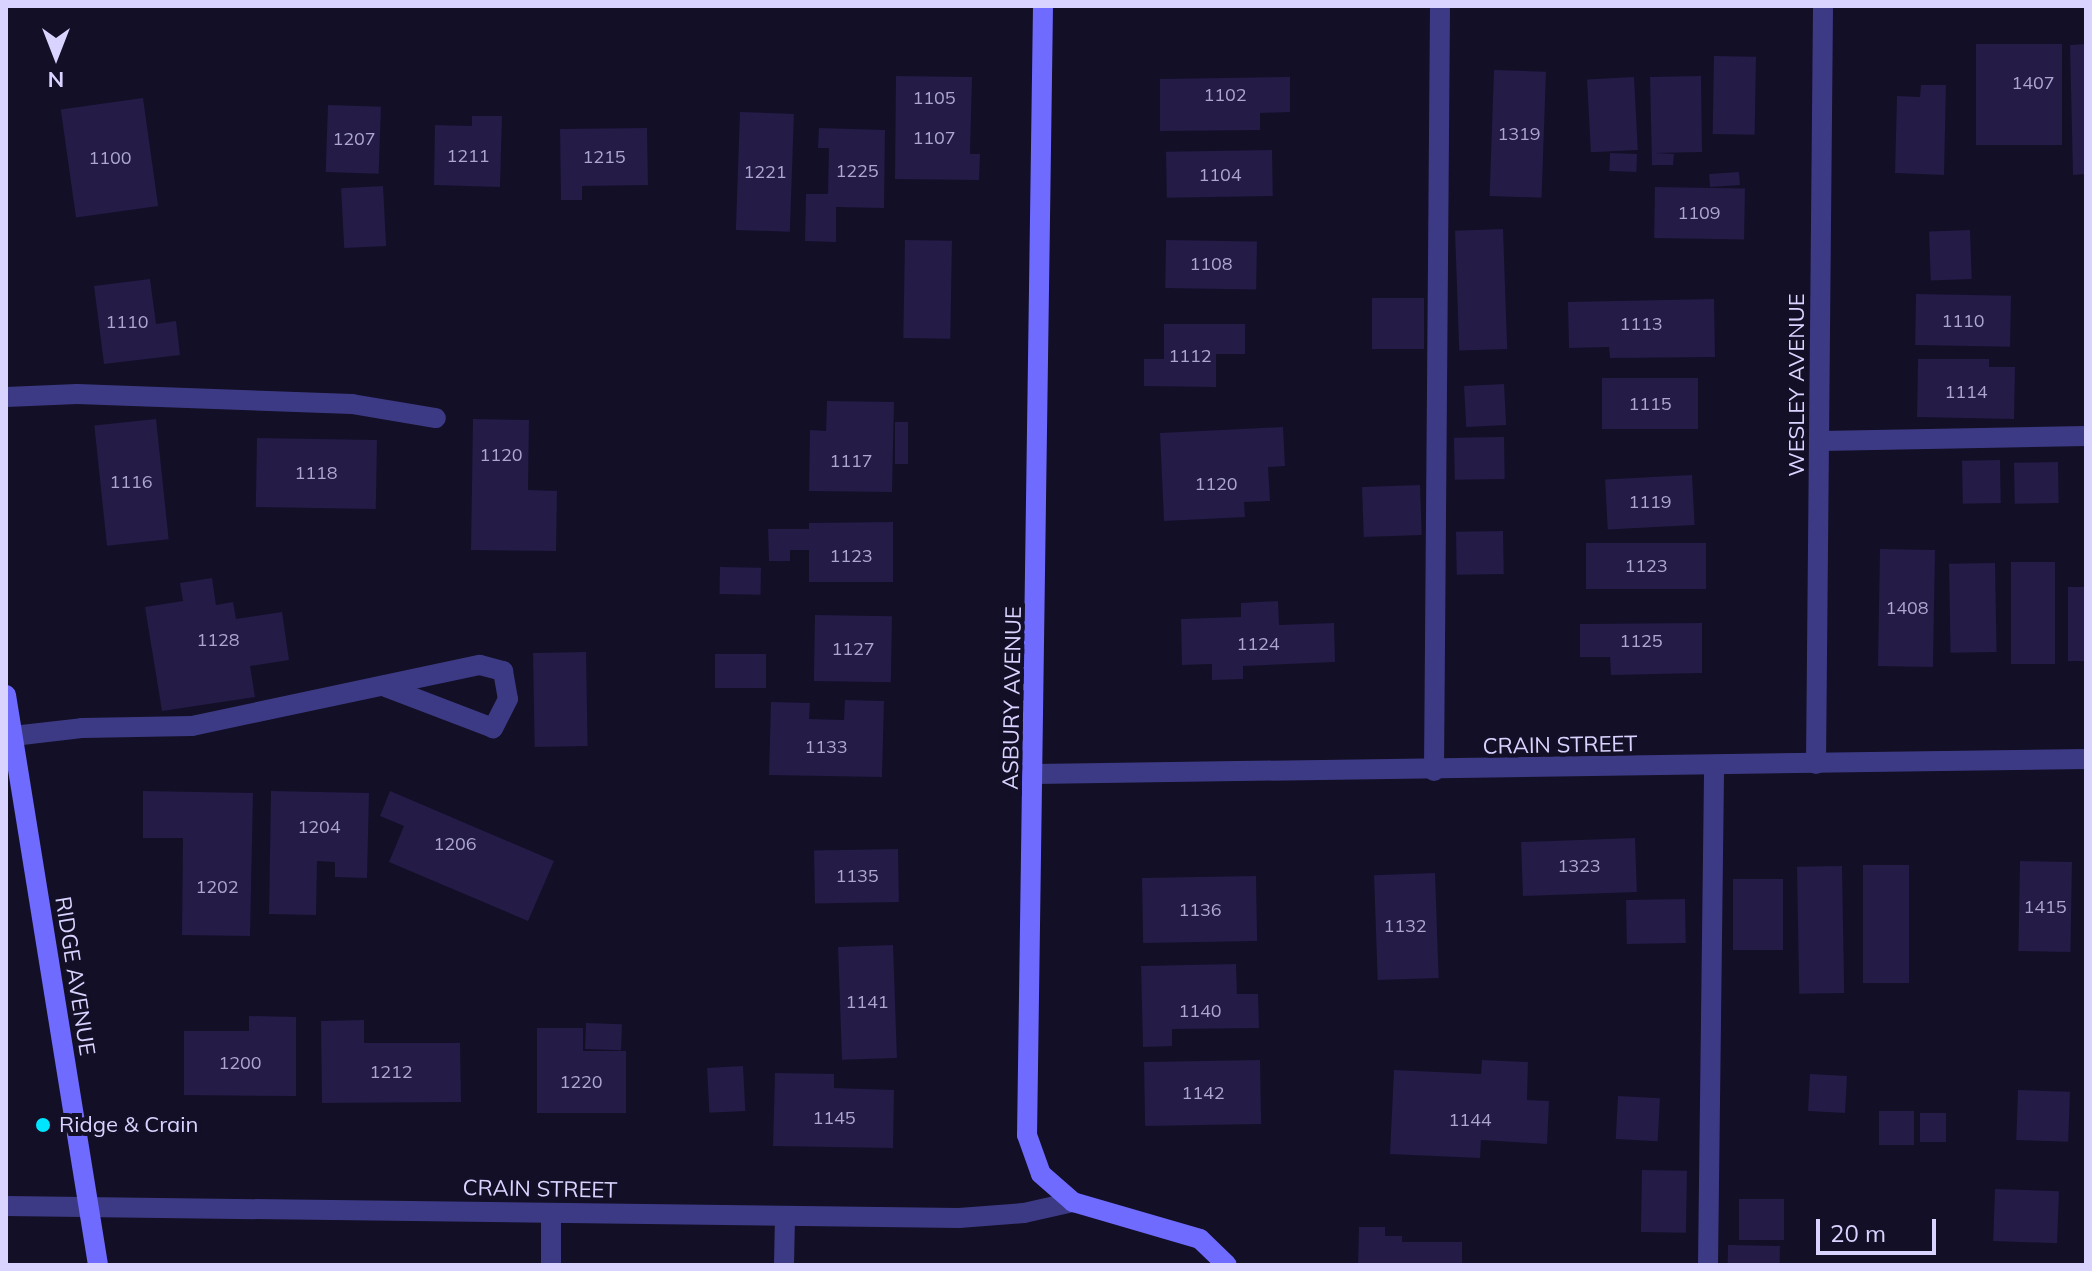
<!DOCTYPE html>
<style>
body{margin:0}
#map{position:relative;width:2092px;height:1271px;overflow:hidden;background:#130f26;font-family:Mulish,sans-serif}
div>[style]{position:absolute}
.building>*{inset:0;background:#241b47;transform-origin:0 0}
.service>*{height:20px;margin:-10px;padding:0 10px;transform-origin:10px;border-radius:10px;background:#3d3a85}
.minor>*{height:20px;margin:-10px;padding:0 10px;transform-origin:10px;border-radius:10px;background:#3d3a85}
.secondary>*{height:20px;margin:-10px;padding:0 10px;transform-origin:10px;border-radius:10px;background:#6f6bff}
.dots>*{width:22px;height:22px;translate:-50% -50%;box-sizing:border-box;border:4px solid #130f26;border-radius:50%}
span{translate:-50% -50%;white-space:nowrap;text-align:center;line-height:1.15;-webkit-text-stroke:8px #130f26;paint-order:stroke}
.number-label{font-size:18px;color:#aca6d1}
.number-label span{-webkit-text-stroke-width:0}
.street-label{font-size:22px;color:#d9d4ff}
.poi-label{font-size:22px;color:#d9d4ff}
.left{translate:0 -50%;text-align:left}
.frame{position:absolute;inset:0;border:8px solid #d9d4ff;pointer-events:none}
.north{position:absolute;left:16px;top:16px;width:80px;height:80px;-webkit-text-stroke:6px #130f26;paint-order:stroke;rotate:180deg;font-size:22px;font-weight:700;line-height:32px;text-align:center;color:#d9d4ff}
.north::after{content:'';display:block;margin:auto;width:28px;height:36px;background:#d9d4ff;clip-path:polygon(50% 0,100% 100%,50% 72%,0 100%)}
.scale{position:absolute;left:1816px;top:1219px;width:120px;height:36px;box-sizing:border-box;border:4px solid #d9d4ff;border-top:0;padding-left:10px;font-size:24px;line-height:28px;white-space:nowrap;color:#d9d4ff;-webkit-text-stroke:6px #130f26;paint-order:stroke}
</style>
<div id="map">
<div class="building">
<i style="left:1976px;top:44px;width:86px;height:101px"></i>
<i style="clip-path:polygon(2086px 44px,2086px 174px,2073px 175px,2070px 45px)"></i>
<i style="left:1714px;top:56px;width:42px;height:78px;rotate:1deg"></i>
<i style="left:1494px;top:70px;width:52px;height:126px;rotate:2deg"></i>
<i style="clip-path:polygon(896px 76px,972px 77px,970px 154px,980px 154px,979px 180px,895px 179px)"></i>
<i style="clip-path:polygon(1701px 76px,1702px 152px,1655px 153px,1674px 154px,1673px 165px,1652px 165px,1650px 77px)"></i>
<i style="clip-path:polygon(1290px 77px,1290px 112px,1260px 113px,1260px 130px,1160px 131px,1160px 79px)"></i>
<i style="left:1634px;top:77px;width:73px;height:47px;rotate:87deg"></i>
<i style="clip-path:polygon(1921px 85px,1946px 85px,1944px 175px,1895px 173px,1897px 96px,1920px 97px)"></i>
<i style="left:143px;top:98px;width:109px;height:83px;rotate:82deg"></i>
<i style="left:328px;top:105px;width:53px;height:67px;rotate:2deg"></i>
<i style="left:740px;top:112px;width:54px;height:118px;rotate:2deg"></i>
<i style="clip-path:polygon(472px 116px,502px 116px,500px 187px,434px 185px,435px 125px,472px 126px)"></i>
<i style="clip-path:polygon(647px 128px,648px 185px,582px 186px,582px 200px,561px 200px,560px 129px)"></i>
<i style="clip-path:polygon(819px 128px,885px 130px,884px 208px,836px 207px,836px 242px,805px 241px,806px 194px,828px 194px,829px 148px,818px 148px)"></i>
<i style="left:1272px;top:150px;width:46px;height:106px;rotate:89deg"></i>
<i style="left:1610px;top:153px;width:27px;height:18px;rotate:2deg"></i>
<i style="left:1739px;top:172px;width:13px;height:30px;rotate:86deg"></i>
<i style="left:383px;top:186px;width:60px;height:42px;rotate:87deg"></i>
<i style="left:1655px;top:187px;width:90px;height:51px;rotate:1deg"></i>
<i style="left:1503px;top:229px;width:120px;height:48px;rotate:88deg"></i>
<i style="left:1970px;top:230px;width:49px;height:41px;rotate:88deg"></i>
<i style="left:905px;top:240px;width:47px;height:98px;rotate:1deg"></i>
<i style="left:1166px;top:240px;width:91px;height:48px;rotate:1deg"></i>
<i style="clip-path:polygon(150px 279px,156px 324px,176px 321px,180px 355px,104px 364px,94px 286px)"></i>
<i style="left:1916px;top:294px;width:95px;height:51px;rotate:1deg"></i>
<i style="left:1372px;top:298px;width:52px;height:51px"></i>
<i style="clip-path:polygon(1714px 299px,1715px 357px,1610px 358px,1609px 347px,1569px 348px,1568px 302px)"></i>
<i style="clip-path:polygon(1164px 324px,1245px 324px,1245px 354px,1216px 354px,1216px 387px,1144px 386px,1144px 359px,1164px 359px)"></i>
<i style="clip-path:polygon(1918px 359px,1989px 359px,1989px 367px,2015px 367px,2014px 419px,1917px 417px)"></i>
<i style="left:1698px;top:378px;width:51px;height:96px;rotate:90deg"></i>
<i style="left:1504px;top:384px;width:41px;height:40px;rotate:87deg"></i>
<i style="clip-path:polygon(827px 401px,894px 402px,892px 492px,809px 491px,810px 430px,826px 431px)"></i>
<i style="left:156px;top:419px;width:121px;height:62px;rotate:84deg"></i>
<i style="clip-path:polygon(473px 419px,529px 420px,528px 490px,557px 491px,556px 551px,471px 550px)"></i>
<i style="left:895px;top:422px;width:13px;height:42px"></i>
<i style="clip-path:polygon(1283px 427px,1285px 466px,1268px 467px,1270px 501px,1244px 502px,1245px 517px,1164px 521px,1160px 433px)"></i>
<i style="left:1504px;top:437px;width:42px;height:50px;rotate:89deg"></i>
<i style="left:257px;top:438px;width:120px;height:69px;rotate:1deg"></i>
<i style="left:2000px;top:460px;width:43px;height:38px;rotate:89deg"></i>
<i style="left:2058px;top:462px;width:41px;height:44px;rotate:89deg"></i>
<i style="left:1692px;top:475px;width:50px;height:87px;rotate:87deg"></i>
<i style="left:1420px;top:485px;width:50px;height:58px;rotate:88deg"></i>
<i style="clip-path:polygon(893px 522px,893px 582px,809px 582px,809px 550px,790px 550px,790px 561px,769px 561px,768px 529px,809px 529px,809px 523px)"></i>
<i style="left:1503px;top:531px;width:43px;height:47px;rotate:89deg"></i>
<i style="left:1586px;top:543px;width:120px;height:46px"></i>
<i style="left:1880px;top:549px;width:55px;height:117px;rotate:1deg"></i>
<i style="left:2011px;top:562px;width:44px;height:102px"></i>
<i style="left:1995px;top:563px;width:89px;height:46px;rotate:89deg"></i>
<i style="left:720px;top:567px;width:41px;height:27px;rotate:1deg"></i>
<i style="clip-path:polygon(212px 578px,216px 605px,233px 602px,236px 619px,282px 612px,289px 660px,250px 666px,255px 697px,162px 711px,145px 607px,183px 601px,180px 583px)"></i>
<i style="left:2068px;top:587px;width:18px;height:74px"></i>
<i style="clip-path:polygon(1278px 601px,1279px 625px,1334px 623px,1335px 662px,1243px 666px,1243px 679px,1212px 680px,1212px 664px,1182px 665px,1181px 619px,1241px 617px,1241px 603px)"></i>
<i style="left:815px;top:615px;width:77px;height:66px;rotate:1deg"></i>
<i style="clip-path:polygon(1702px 623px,1702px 673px,1611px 675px,1610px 657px,1580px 657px,1580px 624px)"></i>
<i style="left:586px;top:652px;width:94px;height:53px;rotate:89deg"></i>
<i style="left:715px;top:654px;width:51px;height:34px"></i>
<i style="clip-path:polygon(845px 700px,884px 701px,882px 777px,769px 775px,771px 702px,810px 703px,809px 719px,844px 720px)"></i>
<i style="clip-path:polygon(143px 791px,253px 793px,250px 936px,182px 935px,183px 838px,143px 838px)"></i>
<i style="clip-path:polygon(271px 791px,369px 793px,367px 878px,335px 877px,335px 862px,317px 861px,316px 915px,269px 914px)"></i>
<i style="clip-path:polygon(390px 791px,554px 861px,528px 921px,389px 862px,404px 826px,380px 816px)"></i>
<i style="left:1635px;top:838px;width:54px;height:114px;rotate:88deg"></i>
<i style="left:898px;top:849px;width:53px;height:84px;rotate:89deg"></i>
<i style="left:2020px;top:861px;width:52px;height:90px;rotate:1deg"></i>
<i style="left:1863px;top:865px;width:46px;height:118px"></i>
<i style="left:1842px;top:866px;width:127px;height:45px;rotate:89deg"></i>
<i style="left:1435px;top:873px;width:105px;height:61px;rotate:88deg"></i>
<i style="left:1256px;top:876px;width:65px;height:114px;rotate:89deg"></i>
<i style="left:1733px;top:879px;width:50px;height:71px"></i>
<i style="left:1685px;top:899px;width:44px;height:59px;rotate:89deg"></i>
<i style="left:893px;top:945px;width:113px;height:55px;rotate:88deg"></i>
<i style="clip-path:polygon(1236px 964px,1237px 994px,1258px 994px,1259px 1028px,1172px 1029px,1172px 1046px,1143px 1047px,1141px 966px)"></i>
<i style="clip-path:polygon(249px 1016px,296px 1017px,296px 1096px,184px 1095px,184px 1031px,249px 1031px)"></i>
<i style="clip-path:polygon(364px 1020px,364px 1043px,460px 1043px,461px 1102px,322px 1103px,321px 1021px)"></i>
<i style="left:586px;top:1023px;width:36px;height:26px;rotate:2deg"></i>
<i style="clip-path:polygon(537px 1028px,583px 1028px,583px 1051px,626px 1051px,626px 1113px,537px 1113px)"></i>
<i style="left:1260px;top:1060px;width:64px;height:116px;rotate:89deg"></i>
<i style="clip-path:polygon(1482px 1060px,1528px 1062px,1527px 1100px,1549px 1101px,1547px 1144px,1481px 1140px,1480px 1158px,1390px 1154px,1394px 1070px,1481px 1074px)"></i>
<i style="left:743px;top:1066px;width:45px;height:36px;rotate:87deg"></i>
<i style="clip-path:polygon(775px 1073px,834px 1074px,834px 1088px,894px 1090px,893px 1148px,773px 1146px)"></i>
<i style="left:1810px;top:1074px;width:37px;height:37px;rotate:3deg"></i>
<i style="left:2018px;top:1090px;width:52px;height:50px;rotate:2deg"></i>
<i style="left:1618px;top:1096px;width:42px;height:43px;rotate:3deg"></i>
<i style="left:1879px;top:1111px;width:35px;height:34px"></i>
<i style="left:1946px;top:1113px;width:29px;height:26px;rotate:90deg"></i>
<i style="left:1642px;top:1170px;width:45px;height:62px;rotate:1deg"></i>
<i style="left:1995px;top:1189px;width:64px;height:52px;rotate:2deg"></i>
<i style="left:1739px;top:1199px;width:45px;height:41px"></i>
<i style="clip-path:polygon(1359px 1227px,1385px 1227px,1385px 1236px,1402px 1236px,1402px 1242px,1462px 1242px,1462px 1265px,1358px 1265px)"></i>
<i style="left:1728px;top:1245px;width:52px;height:20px;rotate:1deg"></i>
</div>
<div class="service">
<i style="left:6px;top:397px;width:71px;rotate:-2.4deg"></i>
<i style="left:77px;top:394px;width:275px;rotate:2.1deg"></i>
<i style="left:352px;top:404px;width:85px;rotate:9.5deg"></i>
<i style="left:1821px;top:441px;width:265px;rotate:-1.1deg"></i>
<i style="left:13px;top:736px;width:69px;rotate:-6.6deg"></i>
<i style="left:82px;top:728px;width:110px;rotate:-1deg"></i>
<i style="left:192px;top:726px;width:294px;rotate:-12deg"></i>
<i style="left:480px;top:665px;width:24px;rotate:15deg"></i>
<i style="left:503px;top:671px;width:28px;rotate:80deg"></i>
<i style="left:508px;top:699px;width:33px;rotate:117deg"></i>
<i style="left:493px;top:728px;width:118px;rotate:-159.1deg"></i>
<i style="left:1434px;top:771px;width:765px;rotate:-89.55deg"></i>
<i style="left:784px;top:1265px;width:48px;rotate:-88.8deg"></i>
<i style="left:1708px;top:1265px;width:498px;rotate:-89.3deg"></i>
</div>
<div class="minor">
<i style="left:1816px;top:764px;width:758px;rotate:-89.47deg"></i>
<i style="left:1035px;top:774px;width:1051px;rotate:-0.82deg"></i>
<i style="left:6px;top:1206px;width:953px;rotate:0.72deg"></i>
<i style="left:959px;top:1218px;width:65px;rotate:-4.4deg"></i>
<i style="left:1024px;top:1213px;width:50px;rotate:-12.7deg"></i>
<i style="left:551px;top:1213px;width:52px;rotate:90deg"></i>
</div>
<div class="secondary">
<i style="left:1043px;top:6px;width:1129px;rotate:90.81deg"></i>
<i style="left:1027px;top:1135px;width:41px;rotate:70.3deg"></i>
<i style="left:1041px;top:1174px;width:43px;rotate:41.2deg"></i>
<i style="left:1073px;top:1202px;width:132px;rotate:16.2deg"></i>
<i style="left:1200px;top:1239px;width:37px;rotate:44deg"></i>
<i style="left:6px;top:695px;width:577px;rotate:80.83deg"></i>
</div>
<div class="dots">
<i style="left:43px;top:1125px;background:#00e5ff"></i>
</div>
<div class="number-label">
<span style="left:2033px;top:83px">1407</span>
<span style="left:1225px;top:95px">1102</span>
<span style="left:934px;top:98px">1105</span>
<span style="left:1519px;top:134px">1319</span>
<span style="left:934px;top:138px">1107</span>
<span style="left:354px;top:139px">1207</span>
<span style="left:468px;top:156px">1211</span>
<span style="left:604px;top:157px">1215</span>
<span style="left:110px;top:158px">1100</span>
<span style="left:857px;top:171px">1225</span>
<span style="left:765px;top:172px">1221</span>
<span style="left:1220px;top:175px">1104</span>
<span style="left:1699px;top:213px">1109</span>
<span style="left:1211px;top:264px">1108</span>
<span style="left:1963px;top:321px">1110</span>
<span style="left:127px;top:322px">1110</span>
<span style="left:1641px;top:324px">1113</span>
<span style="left:1190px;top:356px">1112</span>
<span style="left:1966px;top:392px">1114</span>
<span style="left:1650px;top:404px">1115</span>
<span style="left:501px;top:455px">1120</span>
<span style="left:851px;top:461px">1117</span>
<span style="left:316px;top:473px">1118</span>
<span style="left:131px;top:482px">1116</span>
<span style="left:1216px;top:484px">1120</span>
<span style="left:1650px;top:502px">1119</span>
<span style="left:851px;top:556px">1123</span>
<span style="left:1646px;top:566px">1123</span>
<span style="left:1907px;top:608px">1408</span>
<span style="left:218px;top:640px">1128</span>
<span style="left:1641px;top:641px">1125</span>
<span style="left:1258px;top:644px">1124</span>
<span style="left:853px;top:649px">1127</span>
<span style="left:826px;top:747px">1133</span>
<span style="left:319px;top:827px">1204</span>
<span style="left:455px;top:844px">1206</span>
<span style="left:1579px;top:866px">1323</span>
<span style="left:857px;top:876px">1135</span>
<span style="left:217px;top:887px">1202</span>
<span style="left:2045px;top:907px">1415</span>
<span style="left:1200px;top:910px">1136</span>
<span style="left:1405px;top:926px">1132</span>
<span style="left:867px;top:1002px">1141</span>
<span style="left:1200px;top:1011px">1140</span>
<span style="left:240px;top:1063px">1200</span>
<span style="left:391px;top:1072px">1212</span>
<span style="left:581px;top:1082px">1220</span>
<span style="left:1203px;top:1093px">1142</span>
<span style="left:834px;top:1118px">1145</span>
<span style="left:1470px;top:1120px">1144</span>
</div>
<div class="street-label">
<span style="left:1797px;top:385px;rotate:-90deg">WESLEY AVENUE</span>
<span style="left:1012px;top:698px;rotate:-89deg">ASBURY AVENUE</span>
<span style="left:1560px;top:745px;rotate:-1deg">CRAIN STREET</span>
<span style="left:75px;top:976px;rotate:81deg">RIDGE AVENUE</span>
<span style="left:540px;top:1189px;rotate:1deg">CRAIN STREET</span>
</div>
<div class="poi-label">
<span class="left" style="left:59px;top:1125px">Ridge &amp; Crain</span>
</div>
<div class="frame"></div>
<div class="north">N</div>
<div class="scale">20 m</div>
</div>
